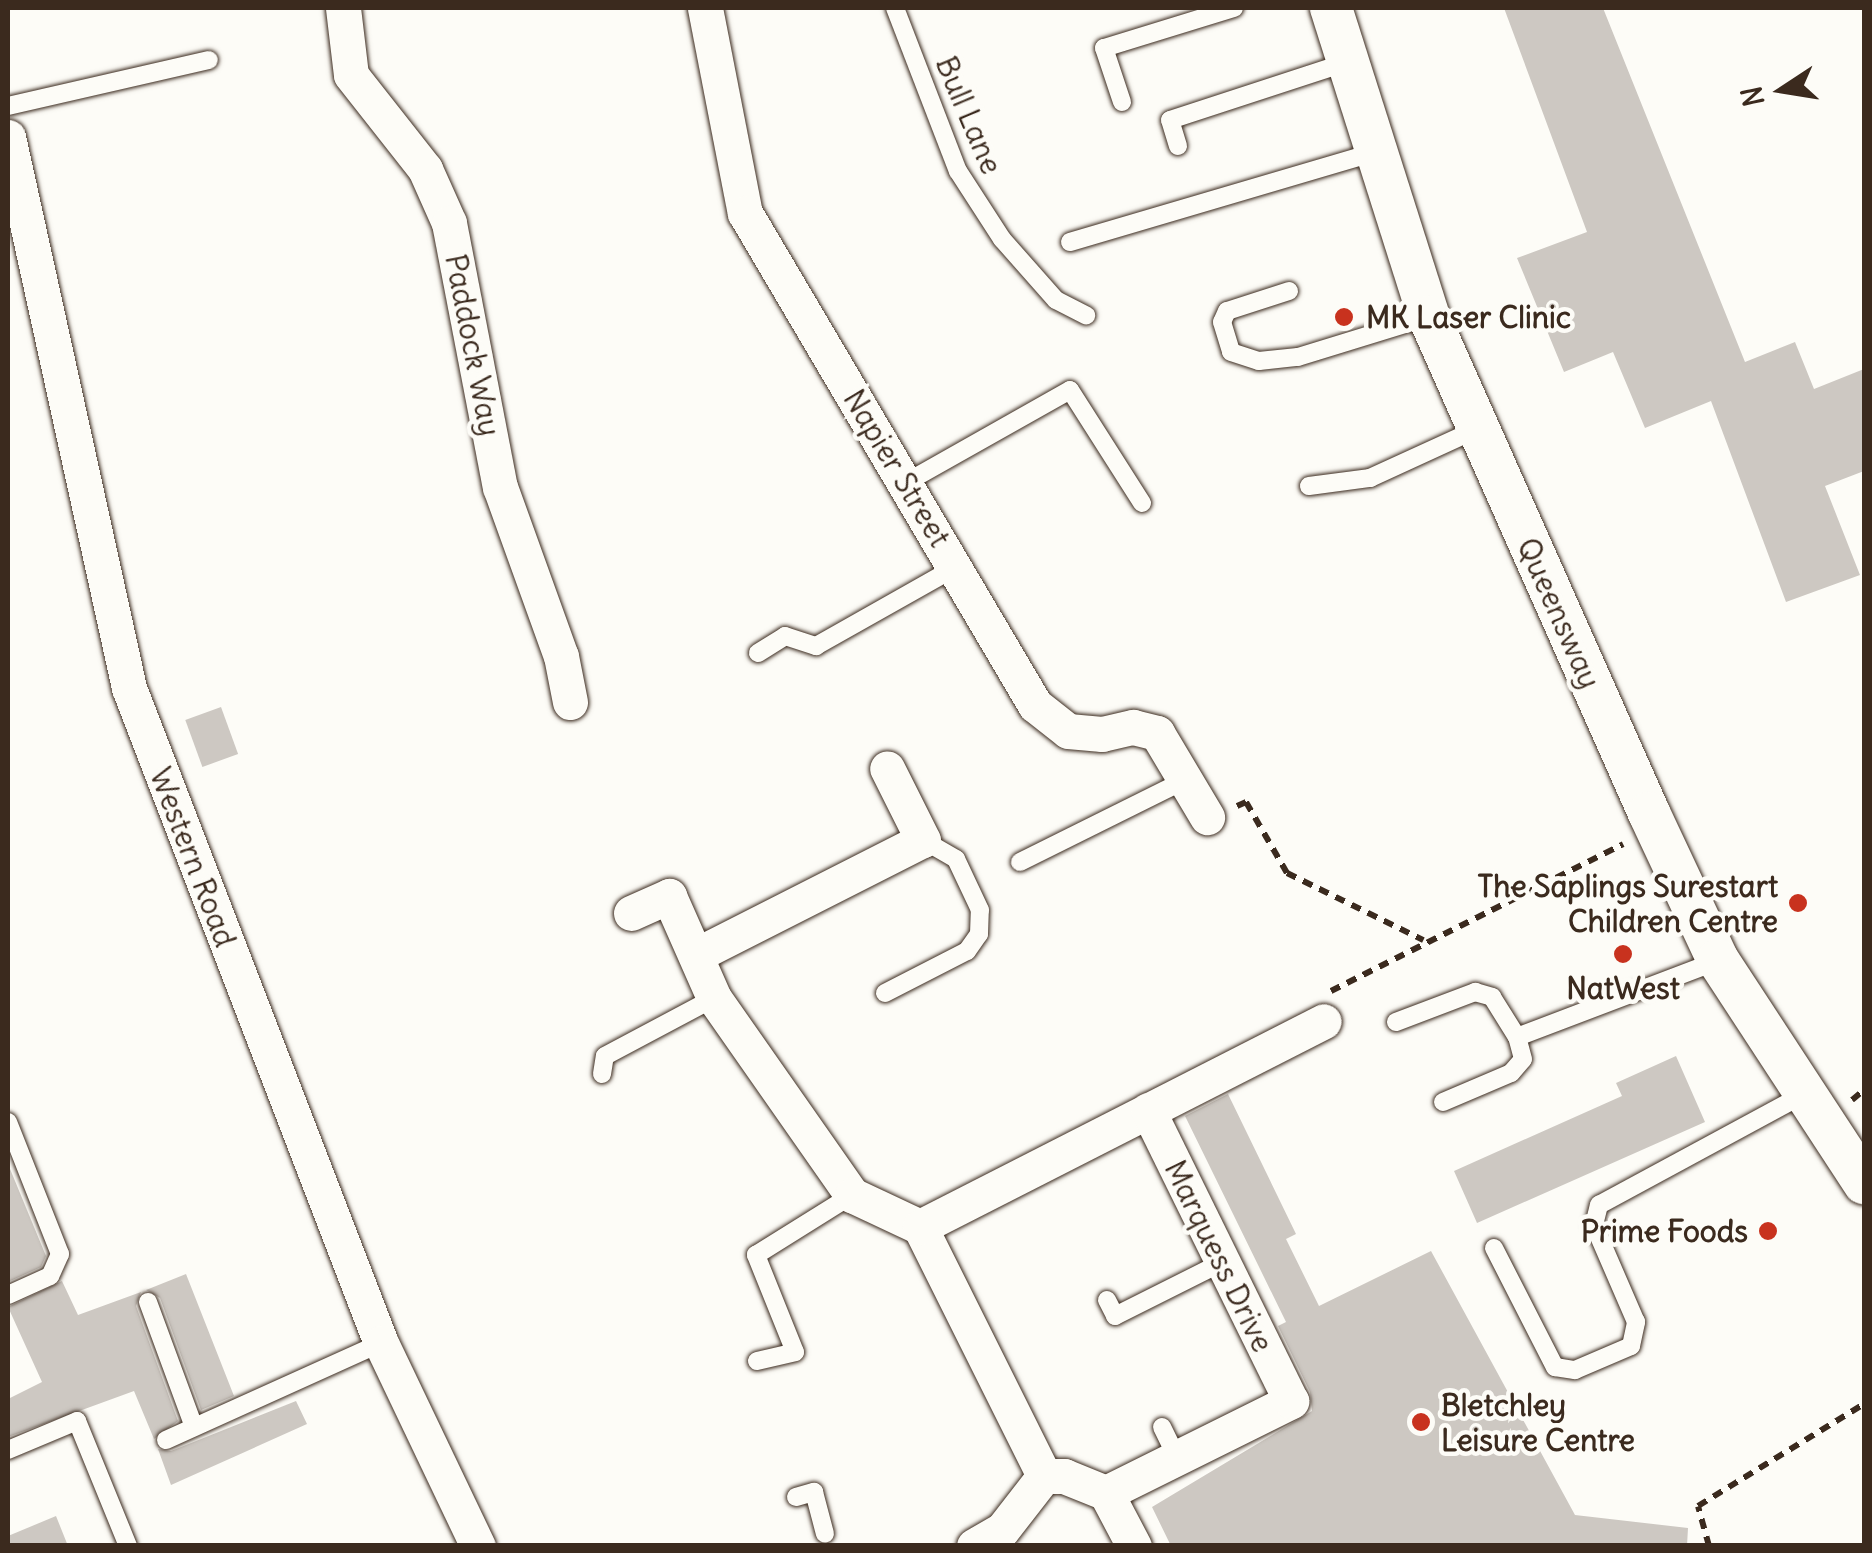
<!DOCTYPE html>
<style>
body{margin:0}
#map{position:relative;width:1872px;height:1553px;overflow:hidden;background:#fdfcf7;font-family:Delius,sans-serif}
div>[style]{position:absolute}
.building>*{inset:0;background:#cdc8c2;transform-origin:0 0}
.path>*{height:6px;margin-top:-3px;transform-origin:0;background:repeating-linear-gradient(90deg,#3b2a1e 0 10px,transparent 0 18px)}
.roads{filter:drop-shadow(0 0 2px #3b2a1e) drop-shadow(0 0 2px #3b2a1e)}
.service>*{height:18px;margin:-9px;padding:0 9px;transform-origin:9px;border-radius:9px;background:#fdfcf7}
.minor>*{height:35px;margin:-17.5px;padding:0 17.5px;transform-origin:17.5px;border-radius:17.5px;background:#fdfcf7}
.tertiary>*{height:42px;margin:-21px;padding:0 21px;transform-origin:21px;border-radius:21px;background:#fdfcf7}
.dots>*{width:28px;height:28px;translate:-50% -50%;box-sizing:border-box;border:5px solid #fdfcf7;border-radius:50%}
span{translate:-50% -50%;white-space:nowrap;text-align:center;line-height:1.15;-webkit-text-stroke:9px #fdfcf7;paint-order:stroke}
.street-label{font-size:30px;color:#3b2a1e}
.poi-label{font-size:30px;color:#3b2a1e;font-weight:700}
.left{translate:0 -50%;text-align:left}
.right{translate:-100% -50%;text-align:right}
.frame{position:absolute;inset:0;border:10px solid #3b2a1e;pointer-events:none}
.north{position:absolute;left:1732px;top:40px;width:100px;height:100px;-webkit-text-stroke:8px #fdfcf7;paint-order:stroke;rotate:258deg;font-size:28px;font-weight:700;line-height:40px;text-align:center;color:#3b2a1e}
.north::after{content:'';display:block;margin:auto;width:35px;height:45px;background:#3b2a1e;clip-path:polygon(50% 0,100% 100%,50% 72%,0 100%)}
</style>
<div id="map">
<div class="building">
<i style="clip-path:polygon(1504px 8px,1603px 8px,1745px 362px,1795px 342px,1814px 389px,1864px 369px,1864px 471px,1825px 486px,1860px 575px,1786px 602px,1711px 401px,1645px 428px,1613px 352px,1564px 372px,1517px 258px,1587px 232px)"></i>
<i style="left:221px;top:707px;width:50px;height:38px;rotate:70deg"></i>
<i style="clip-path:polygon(1676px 1056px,1705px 1122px,1477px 1223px,1454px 1171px,1622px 1096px,1616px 1083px)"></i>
<i style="clip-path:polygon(1228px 1094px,1296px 1234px,1286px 1239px,1319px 1306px,1431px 1251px,1575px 1515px,1688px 1528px,1687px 1546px,1171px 1546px,1152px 1507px,1312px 1411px,1310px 1392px,1278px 1326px,1286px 1322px,1185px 1116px)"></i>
<i style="clip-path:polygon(8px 1164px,46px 1256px,41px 1267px,8px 1282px)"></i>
<i style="clip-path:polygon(186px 1274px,234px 1396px,201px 1410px,160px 1298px,146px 1290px)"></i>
<i style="clip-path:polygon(62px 1281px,78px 1315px,141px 1292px,136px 1306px,178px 1421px,154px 1439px,134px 1391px,8px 1437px,8px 1399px,42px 1382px,8px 1307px)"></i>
<i style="clip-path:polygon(296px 1401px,307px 1424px,171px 1485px,158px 1449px,171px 1451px)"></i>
<i style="clip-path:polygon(56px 1516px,68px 1546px,8px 1546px,8px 1536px)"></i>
</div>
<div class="path">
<i style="left:1237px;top:806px;width:10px;rotate:-24deg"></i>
<i style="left:1246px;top:802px;width:82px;rotate:60deg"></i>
<i style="left:1287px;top:873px;width:152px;rotate:26.2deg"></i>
<i style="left:1331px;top:991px;width:327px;rotate:-26.7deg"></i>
<i style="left:1852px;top:1100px;width:16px;rotate:-40deg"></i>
<i style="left:1709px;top:1546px;width:41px;rotate:-105.4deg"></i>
<i style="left:1698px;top:1506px;width:195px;rotate:-31.6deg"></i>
</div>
<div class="roads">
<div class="service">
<i style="left:895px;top:8px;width:175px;rotate:68.9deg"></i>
<i style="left:958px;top:171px;width:81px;rotate:57.1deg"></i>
<i style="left:1002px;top:239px;width:81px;rotate:48.5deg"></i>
<i style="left:1056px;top:300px;width:34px;rotate:27deg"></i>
<i style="left:1122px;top:102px;width:57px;rotate:-108.4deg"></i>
<i style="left:1104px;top:48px;width:136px;rotate:-17.1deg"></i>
<i style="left:8px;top:106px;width:206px;rotate:-12.9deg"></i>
<i style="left:1178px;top:146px;width:27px;rotate:-107deg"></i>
<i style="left:1170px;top:120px;width:186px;rotate:-18.1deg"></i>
<i style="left:1070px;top:242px;width:318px;rotate:-16.4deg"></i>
<i style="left:1289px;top:291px;width:65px;rotate:162.1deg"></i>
<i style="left:1227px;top:311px;width:12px;rotate:114deg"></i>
<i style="left:1222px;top:322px;width:31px;rotate:73deg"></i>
<i style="left:1231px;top:352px;width:29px;rotate:18deg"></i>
<i style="left:1259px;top:361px;width:39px;rotate:-6deg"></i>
<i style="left:1298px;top:357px;width:136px;rotate:-17.1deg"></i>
<i style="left:907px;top:482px;width:187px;rotate:-29.4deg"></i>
<i style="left:1070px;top:390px;width:134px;rotate:57.5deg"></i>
<i style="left:1309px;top:486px;width:62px;rotate:-7.5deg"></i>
<i style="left:1370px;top:478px;width:118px;rotate:-24.6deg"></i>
<i style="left:758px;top:653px;width:32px;rotate:-32deg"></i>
<i style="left:785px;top:636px;width:33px;rotate:18deg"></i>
<i style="left:816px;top:646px;width:161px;rotate:-29.4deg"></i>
<i style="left:1020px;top:862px;width:186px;rotate:-26.4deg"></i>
<i style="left:885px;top:993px;width:92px;rotate:-27.1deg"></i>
<i style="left:967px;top:951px;width:21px;rotate:-55deg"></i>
<i style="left:979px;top:934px;width:24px;rotate:-88deg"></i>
<i style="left:980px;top:910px;width:56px;rotate:-115.2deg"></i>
<i style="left:956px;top:859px;width:38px;rotate:-150deg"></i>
<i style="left:1396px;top:1022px;width:85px;rotate:-20.8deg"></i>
<i style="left:1475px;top:992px;width:18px;rotate:16deg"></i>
<i style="left:1492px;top:997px;width:47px;rotate:58deg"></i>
<i style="left:1517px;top:1037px;width:214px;rotate:-20.8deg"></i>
<i style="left:602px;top:1074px;width:18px;rotate:-81deg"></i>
<i style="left:605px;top:1056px;width:123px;rotate:-28deg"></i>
<i style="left:1443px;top:1102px;width:74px;rotate:-23.1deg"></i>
<i style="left:1511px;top:1073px;width:18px;rotate:-49deg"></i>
<i style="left:1523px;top:1059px;width:23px;rotate:-105deg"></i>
<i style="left:8px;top:1122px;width:142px;rotate:68.5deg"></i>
<i style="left:60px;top:1254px;width:24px;rotate:114deg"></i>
<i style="left:50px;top:1276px;width:46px;rotate:155.7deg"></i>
<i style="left:1494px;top:1248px;width:134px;rotate:62.9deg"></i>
<i style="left:1555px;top:1367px;width:20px;rotate:9deg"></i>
<i style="left:1575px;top:1370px;width:61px;rotate:-23.2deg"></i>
<i style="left:1631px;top:1346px;width:25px;rotate:-78deg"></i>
<i style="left:1636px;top:1322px;width:106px;rotate:-113.4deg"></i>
<i style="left:1594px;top:1225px;width:21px;rotate:-76deg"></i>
<i style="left:1599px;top:1205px;width:233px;rotate:-28.4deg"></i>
<i style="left:1107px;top:1300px;width:18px;rotate:63deg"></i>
<i style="left:1115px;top:1316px;width:121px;rotate:-26.6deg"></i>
<i style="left:148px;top:1302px;width:133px;rotate:69.8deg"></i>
<i style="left:757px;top:1361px;width:39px;rotate:-13deg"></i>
<i style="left:795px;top:1352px;width:105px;rotate:-111.9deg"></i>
<i style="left:756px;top:1255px;width:113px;rotate:-32deg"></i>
<i style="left:1162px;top:1427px;width:34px;rotate:64deg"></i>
<i style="left:166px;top:1440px;width:236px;rotate:-24.3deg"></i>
<i style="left:8px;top:1450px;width:75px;rotate:-22.8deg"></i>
<i style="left:77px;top:1421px;width:135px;rotate:67.8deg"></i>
<i style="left:796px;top:1497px;width:19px;rotate:-16deg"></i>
<i style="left:814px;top:1492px;width:43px;rotate:75.3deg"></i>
</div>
<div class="minor">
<i style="left:343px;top:8px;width:67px;rotate:83.2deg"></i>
<i style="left:351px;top:75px;width:120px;rotate:51.8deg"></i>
<i style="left:425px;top:169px;width:59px;rotate:66deg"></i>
<i style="left:449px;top:223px;width:269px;rotate:79.1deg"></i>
<i style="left:500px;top:487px;width:180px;rotate:70.2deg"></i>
<i style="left:561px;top:656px;width:47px;rotate:78.9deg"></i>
<i style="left:705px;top:8px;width:209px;rotate:79deg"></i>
<i style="left:745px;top:213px;width:571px;rotate:59.48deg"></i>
<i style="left:1035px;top:705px;width:42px;rotate:38.2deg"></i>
<i style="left:1068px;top:731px;width:34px;rotate:5deg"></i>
<i style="left:1102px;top:734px;width:32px;rotate:-13deg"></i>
<i style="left:1133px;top:727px;width:25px;rotate:14deg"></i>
<i style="left:1157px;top:733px;width:98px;rotate:59.2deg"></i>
<i style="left:8px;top:137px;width:564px;rotate:77.61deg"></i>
<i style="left:129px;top:688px;width:702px;rotate:68.96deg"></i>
<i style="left:381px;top:1343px;width:225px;rotate:64.5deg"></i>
<i style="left:631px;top:913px;width:42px;rotate:-24.1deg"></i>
<i style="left:669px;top:896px;width:111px;rotate:66.2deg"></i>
<i style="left:714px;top:998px;width:241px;rotate:55deg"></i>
<i style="left:852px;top:1195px;width:75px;rotate:25.2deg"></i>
<i style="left:920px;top:1227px;width:278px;rotate:63.5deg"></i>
<i style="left:698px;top:954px;width:252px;rotate:-26.9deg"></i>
<i style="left:923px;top:840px;width:80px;rotate:-116.6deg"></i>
<i style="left:920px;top:1227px;width:453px;rotate:-27deg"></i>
<i style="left:1106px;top:1493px;width:207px;rotate:-26.4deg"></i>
<i style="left:1291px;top:1401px;width:324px;rotate:-116.2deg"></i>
<i style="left:974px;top:1546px;width:32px;rotate:-30deg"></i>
<i style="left:1002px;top:1530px;width:68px;rotate:-52.1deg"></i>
<i style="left:1044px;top:1476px;width:20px"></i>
<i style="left:1064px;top:1476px;width:45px;rotate:22deg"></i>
<i style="left:1106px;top:1493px;width:60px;rotate:62.2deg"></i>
</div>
<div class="tertiary">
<i style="left:1331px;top:8px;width:324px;rotate:72.4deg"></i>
<i style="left:1429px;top:317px;width:543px;rotate:66.08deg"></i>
<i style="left:1649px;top:813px;width:162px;rotate:64.9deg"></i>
<i style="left:1718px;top:960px;width:267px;rotate:56.8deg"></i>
</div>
</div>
<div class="dots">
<i style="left:1344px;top:317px;background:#c8321e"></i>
<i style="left:1798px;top:903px;background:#c8321e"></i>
<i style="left:1623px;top:954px;background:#c8321e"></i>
<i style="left:1768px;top:1231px;background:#c8321e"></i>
<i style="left:1421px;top:1422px;background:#c8321e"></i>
</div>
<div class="street-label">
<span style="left:969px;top:115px;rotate:67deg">Bull Lane</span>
<span style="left:473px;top:345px;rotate:79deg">Paddock Way</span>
<span style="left:897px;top:468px;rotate:59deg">Napier Street</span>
<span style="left:1559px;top:613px;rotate:66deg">Queensway</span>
<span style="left:193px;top:857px;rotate:69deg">Western Road</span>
<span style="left:1219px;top:1256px;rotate:64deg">Marquess Drive</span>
</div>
<div class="poi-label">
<span class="left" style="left:1366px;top:317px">MK Laser Clinic</span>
<span class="right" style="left:1778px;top:903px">The Saplings Surestart<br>Children Centre</span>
<span style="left:1623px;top:988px">NatWest</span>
<span class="right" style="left:1748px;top:1231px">Prime Foods</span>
<span class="left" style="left:1441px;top:1422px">Bletchley<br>Leisure Centre</span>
</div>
<div class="frame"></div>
<div class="north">N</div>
</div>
